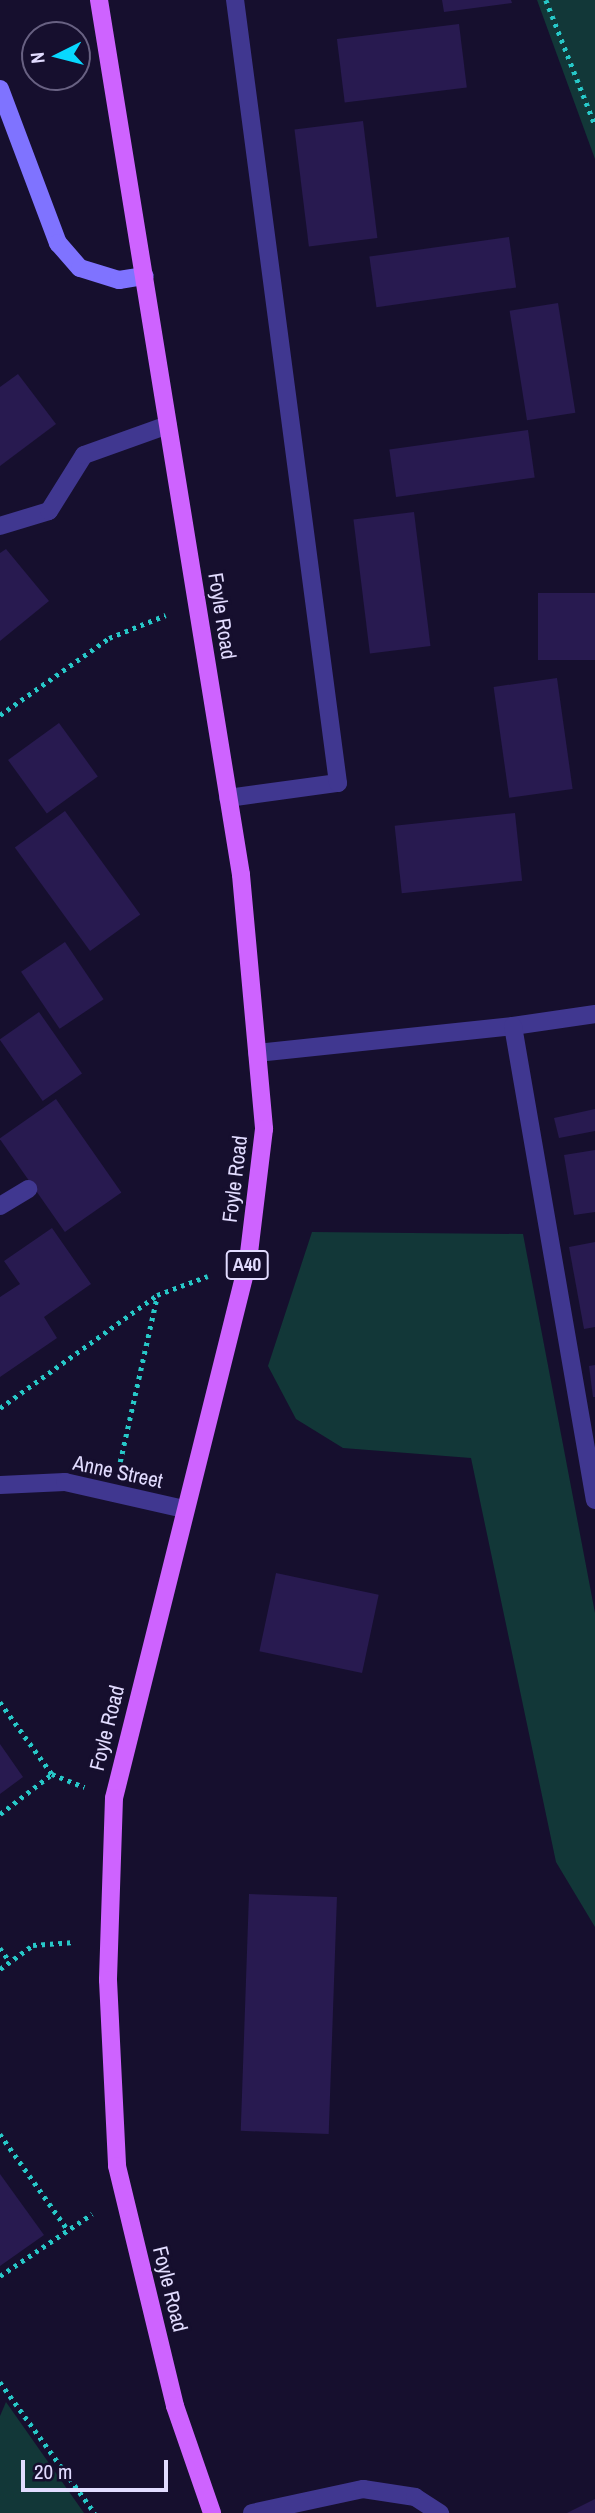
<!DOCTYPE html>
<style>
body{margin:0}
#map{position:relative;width:595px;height:2513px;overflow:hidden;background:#160f2e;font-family:"Archivo Narrow",sans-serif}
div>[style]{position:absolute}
.green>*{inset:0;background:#123738}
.building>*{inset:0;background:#281a50;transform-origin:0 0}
.path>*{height:4.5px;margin-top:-2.25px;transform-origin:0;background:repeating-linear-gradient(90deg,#27c8c8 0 3.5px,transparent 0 8.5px)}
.lane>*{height:18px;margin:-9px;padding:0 9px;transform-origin:9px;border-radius:9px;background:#403790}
.street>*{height:18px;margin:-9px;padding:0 9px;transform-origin:9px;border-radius:9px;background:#403790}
.secondary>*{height:18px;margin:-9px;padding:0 9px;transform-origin:9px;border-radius:9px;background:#7f73ff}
.primary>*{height:18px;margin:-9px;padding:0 9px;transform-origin:9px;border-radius:9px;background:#ce63ff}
span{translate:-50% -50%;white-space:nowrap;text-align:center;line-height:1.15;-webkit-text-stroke:6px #160f2e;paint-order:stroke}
.shield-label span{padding:2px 5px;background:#160f2e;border:2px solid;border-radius:5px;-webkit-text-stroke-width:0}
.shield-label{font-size:19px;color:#e2dcff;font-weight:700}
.street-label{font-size:21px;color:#e2dcff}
.north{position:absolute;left:21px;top:21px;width:70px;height:70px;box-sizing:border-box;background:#160f2e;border:2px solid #686182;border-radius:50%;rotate:264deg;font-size:19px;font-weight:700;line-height:28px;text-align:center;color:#e2dcff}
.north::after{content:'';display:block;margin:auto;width:24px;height:32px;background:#08d8ff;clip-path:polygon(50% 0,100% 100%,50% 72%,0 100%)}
.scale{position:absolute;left:21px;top:2460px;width:147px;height:32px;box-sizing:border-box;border:4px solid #e2dcff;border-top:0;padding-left:9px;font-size:21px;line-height:24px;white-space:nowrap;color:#e2dcff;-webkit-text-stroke:5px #160f2e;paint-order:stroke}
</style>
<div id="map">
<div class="green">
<i style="clip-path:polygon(537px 0,595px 0,595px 159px)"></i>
<i style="clip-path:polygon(312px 1232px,523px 1234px,595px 1613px,595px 1927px,556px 1862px,471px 1458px,343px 1448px,296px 1419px,268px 1366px)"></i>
<i style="clip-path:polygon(6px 2402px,84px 2513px,0 2513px,0 2416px)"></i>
</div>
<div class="building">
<i style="clip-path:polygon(442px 0,511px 0,512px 3px,444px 12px)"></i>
<i style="left:459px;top:24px;width:64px;height:123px;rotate:83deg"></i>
<i style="left:363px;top:121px;width:118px;height:69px;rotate:83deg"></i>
<i style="left:509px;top:237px;width:51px;height:141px;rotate:82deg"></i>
<i style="left:558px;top:303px;width:111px;height:49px;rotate:81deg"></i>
<i style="clip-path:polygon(18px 374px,56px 424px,0 466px,0 387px)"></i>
<i style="left:528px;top:430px;width:48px;height:140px;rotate:82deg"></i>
<i style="left:414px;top:512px;width:135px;height:61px;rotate:83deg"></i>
<i style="clip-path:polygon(6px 549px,49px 601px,0 641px,0 553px)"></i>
<i style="left:595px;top:593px;width:67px;height:57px;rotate:90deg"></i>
<i style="left:557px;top:678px;width:112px;height:64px;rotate:82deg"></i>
<i style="left:59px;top:723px;width:66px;height:63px;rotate:54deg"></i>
<i style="left:65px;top:811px;width:128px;height:62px;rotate:54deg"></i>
<i style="left:515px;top:813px;width:68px;height:121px;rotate:84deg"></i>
<i style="left:65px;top:942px;width:69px;height:53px;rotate:56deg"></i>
<i style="left:39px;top:1012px;width:75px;height:48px;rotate:55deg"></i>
<i style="left:56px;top:1099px;width:114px;height:69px;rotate:55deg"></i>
<i style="clip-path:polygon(595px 1109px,595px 1131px,559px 1138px,554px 1118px)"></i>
<i style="clip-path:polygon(595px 1150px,595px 1212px,574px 1215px,564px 1155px)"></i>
<i style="clip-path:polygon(52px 1228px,91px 1284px,44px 1317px,57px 1338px,0 1377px,0 1297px,20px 1284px,4px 1261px)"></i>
<i style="clip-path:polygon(595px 1242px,595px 1327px,584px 1329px,569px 1247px)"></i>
<i style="clip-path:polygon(595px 1365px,595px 1397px,593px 1397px,589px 1366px)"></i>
<i style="left:276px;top:1573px;width:105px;height:80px;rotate:12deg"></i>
<i style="clip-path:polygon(0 1744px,23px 1777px,0 1794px)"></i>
<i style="left:249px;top:1894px;width:88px;height:237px;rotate:2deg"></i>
<i style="clip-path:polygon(0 2174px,44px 2235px,0 2266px)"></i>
<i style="clip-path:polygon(595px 2499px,595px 2513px,567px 2513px)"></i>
</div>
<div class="path">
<i style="left:546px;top:0;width:134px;rotate:68.6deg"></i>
<i style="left:0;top:715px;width:133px;rotate:-35.2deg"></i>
<i style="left:109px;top:638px;width:61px;rotate:-22deg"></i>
<i style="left:0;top:1408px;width:193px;rotate:-35.7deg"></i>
<i style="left:157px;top:1295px;width:54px;rotate:-20.4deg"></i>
<i style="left:120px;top:1462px;width:170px;rotate:-77.4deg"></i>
<i style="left:0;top:1702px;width:89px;rotate:54.2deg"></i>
<i style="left:52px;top:1774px;width:35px;rotate:22deg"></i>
<i style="left:0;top:1814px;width:66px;rotate:-37.6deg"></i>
<i style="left:0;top:1948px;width:17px;rotate:54deg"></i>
<i style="left:0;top:1969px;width:41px;rotate:-36deg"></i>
<i style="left:33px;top:1945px;width:42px;rotate:-4.1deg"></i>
<i style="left:0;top:2134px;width:118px;rotate:54.7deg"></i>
<i style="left:0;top:2276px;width:111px;rotate:-34deg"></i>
<i style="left:0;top:2382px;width:162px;rotate:54.1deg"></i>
</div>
<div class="lane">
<i style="left:513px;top:1026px;width:83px;rotate:-8.3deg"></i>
<i style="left:257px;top:1053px;width:257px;rotate:-6deg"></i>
<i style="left:513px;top:1026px;width:481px;rotate:80.2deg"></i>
</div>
<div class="street">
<i style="left:0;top:526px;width:51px;rotate:-17deg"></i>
<i style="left:49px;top:511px;width:66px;rotate:-58deg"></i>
<i style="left:84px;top:455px;width:89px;rotate:-19.7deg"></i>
<i style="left:228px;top:798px;width:111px;rotate:-7.8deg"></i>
<i style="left:338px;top:783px;width:790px;rotate:-97.49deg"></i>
<i style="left:0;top:1206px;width:33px;rotate:-31deg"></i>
<i style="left:0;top:1485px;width:65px;rotate:-2.6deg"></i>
<i style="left:65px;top:1482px;width:122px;rotate:12.8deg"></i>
<i style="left:252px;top:2513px;width:114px;rotate:-12.2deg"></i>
<i style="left:363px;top:2489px;width:53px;rotate:8.7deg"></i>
<i style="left:415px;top:2497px;width:30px;rotate:33deg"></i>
</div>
<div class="secondary">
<i style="left:0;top:89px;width:165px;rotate:69.4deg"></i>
<i style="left:58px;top:243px;width:33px;rotate:49deg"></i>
<i style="left:80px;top:268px;width:41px;rotate:17.1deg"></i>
<i style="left:119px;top:280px;width:26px;rotate:-9deg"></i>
</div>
<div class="primary">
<i style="left:99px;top:0;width:886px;rotate:80.78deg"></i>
<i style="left:241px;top:875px;width:255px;rotate:84.8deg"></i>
<i style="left:264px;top:1129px;width:133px;rotate:96.9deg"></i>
<i style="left:248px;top:1261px;width:553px;rotate:104.01deg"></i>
<i style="left:114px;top:1798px;width:182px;rotate:91.9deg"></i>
<i style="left:108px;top:1980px;width:186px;rotate:87.2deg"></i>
<i style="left:117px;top:2166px;width:247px;rotate:76.4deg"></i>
<i style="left:175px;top:2406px;width:113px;rotate:70.9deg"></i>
</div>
<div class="shield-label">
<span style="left:247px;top:1265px">A40</span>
</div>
<div class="street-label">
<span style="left:222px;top:616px;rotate:81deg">Foyle Road</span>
<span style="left:235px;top:1179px;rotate:-83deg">Foyle Road</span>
<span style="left:118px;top:1472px;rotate:12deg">Anne Street</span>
<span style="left:107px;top:1728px;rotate:-76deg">Foyle Road</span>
<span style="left:170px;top:2289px;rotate:76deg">Foyle Road</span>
</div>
<div class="north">N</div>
<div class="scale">20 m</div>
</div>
